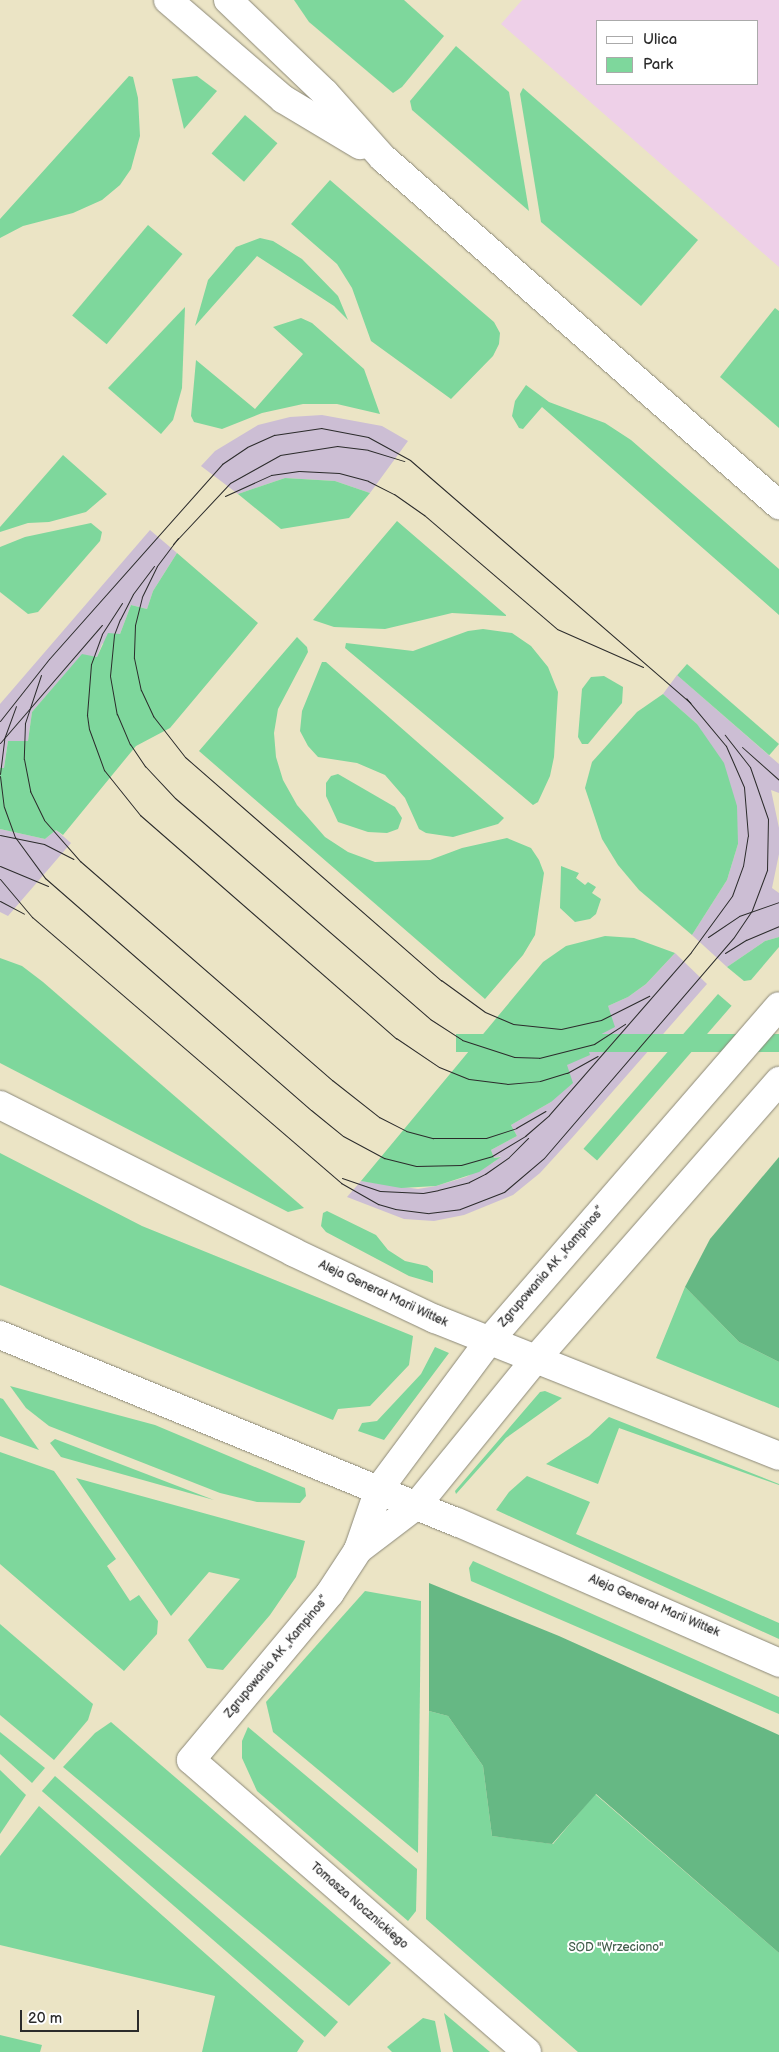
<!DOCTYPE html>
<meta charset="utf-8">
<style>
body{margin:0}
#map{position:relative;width:779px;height:2052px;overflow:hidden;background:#ebe4c5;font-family:"Balsamiq Sans",sans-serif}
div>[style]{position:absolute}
.built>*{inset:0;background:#eed0e8}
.industrial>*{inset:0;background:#ccbed4}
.green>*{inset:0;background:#7ed79c;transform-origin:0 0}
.forest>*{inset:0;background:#66b884}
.roads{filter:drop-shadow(0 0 1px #8b8878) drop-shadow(0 0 1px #8b8878)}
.street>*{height:28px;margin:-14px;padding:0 14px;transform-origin:14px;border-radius:14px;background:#fff}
.secondary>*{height:28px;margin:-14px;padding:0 14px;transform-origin:14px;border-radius:14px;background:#fff}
.tram>*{height:1px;margin:-0.5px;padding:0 0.5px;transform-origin:0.5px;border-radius:0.5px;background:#2b2b2b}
span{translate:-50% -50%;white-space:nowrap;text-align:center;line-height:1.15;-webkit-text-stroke:4px #fff;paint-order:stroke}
.street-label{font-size:12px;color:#2b2b2b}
.park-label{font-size:12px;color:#445f4d}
.legend{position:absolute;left:596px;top:20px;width:162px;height:65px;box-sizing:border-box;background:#fff;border:1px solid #aaa;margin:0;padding:6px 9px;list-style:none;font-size:15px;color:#2b2b2b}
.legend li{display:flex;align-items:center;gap:10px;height:25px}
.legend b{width:25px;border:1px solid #aaa}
.scale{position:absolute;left:20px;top:2010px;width:119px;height:22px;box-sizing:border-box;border:2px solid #2b2b2b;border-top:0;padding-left:6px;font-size:15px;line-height:18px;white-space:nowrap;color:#2b2b2b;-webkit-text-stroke:4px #fff;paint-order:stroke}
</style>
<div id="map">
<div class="built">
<i style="clip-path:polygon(evenodd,522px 0,779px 0,779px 267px,501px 24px,522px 0,598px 21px,758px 21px,758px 84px,598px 84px,598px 21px)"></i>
</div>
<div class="industrial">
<i style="clip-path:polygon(322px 415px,382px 426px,408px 441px,370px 493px,335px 481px,285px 478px,238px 494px,201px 466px,215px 451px,258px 425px,290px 417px)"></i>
<i style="clip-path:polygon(150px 530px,177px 553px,153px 591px,147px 609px,131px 605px,120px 634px,102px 644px,97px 657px,82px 655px,32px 712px,28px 741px,8px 741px,4px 768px,0 768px,0 704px)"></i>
<i style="clip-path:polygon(677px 675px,779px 764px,779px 793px,771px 790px,779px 828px,779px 854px,772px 888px,779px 893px,779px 937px,765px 941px,727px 967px,692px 935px,727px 880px,738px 844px,697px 724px,663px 694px)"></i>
<i style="clip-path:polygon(0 829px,45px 839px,56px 830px,71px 843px,8px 916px,0 912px)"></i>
<i style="clip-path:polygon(675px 953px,707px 984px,571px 1139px,540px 1173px,513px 1195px,464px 1215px,434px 1221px,404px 1219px,347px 1197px,361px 1181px,418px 1189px,436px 1186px,466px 1177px,494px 1162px,501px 1156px,494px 1158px,491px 1150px,517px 1136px,511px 1125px,551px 1102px,567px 1065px,608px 1006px,628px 997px,646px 984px)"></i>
</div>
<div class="green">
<i style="clip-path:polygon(294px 0,404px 0,444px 36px,402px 87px,393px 93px,309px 22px)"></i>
<i style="clip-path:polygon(456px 46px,509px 92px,529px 211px,412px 110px,410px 101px)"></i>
<i style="clip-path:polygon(129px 76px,133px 77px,138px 98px,140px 136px,131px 169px,120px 185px,102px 200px,73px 213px,23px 226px,0 238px,0 219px)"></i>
<i style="clip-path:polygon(197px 76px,217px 91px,184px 129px,172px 79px)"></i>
<i style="clip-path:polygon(523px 88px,698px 240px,641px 306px,541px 222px,520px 94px)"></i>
<i style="left:245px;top:115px;width:43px;height:51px;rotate:41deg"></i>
<i style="clip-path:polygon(330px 180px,494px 322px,500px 333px,499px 344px,493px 356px,451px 399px,371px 341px,352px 288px,337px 264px,291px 224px)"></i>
<i style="left:148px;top:225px;width:45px;height:118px;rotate:40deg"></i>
<i style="clip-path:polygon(260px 238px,273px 241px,302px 259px,338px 296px,348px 320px,334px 306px,257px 256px,195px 326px,208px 280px,236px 247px)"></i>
<i style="clip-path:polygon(185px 307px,182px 388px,173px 420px,161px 434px,108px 388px)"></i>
<i style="clip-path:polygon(775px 308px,779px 311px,779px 428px,720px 377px)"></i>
<i style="clip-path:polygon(301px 318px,312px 323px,364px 369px,380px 414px,337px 404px,303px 404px,262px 413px,222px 429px,194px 422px,191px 416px,196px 360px,255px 409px,303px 354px,273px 327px)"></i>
<i style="clip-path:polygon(526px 385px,549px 402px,605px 423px,631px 440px,779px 569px,779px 615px,542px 407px,523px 429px,519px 428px,512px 416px,515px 401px)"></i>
<i style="clip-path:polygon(63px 455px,107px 494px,86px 512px,49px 522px,28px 523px,0 532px,0 527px)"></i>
<i style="clip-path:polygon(285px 478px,335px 481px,370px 493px,349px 518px,281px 529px,238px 494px)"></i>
<i style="clip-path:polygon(397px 521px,506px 615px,506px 616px,452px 613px,385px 629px,334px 627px,313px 620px)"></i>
<i style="clip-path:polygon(91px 523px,102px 532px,100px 541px,38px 612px,28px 614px,0 592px,0 547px,25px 537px)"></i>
<i style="clip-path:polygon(177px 553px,258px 623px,170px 728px,136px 746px,63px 835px,56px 830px,45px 839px,0 829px,0 768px,4px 768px,8px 741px,28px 741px,32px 712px,82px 654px,97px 657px,108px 633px,120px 634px,131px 605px,147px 609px,153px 591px)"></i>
<i style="clip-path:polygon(483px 629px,512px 633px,531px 646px,548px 667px,558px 692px,554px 757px,550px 776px,538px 802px,533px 805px,345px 648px,346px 643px,413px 651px,468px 631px)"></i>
<i style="clip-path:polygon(297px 637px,307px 647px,308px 652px,278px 709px,274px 733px,276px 757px,283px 780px,297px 805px,325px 837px,348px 852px,375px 862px,430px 860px,462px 848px,507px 838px,531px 848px,539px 860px,544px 873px,535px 935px,523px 955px,485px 999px,199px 751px)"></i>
<i style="clip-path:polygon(322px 662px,326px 662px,504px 818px,498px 824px,453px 837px,426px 833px,419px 829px,405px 798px,385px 775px,357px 763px,318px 757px,308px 746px,300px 731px,302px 711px)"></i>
<i style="left:687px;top:664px;width:122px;height:15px;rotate:41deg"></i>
<i style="clip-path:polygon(604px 676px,623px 687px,622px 703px,588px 744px,582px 744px,578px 737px,582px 689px,591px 677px)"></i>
<i style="clip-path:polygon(663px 694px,697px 724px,724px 763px,737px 806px,738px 844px,727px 880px,692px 935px,639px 890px,618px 865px,602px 839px,585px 788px,592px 762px,637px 712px)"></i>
<i style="clip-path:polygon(338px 774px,395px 807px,402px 818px,398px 829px,387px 833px,368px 832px,338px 822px,326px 796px,326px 783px,331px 776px)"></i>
<i style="clip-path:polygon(561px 866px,579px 873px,576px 878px,585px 885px,588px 882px,596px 887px,592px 893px,601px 899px,596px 914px,590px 919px,575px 922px,560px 908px)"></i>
<i style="clip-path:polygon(605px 936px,634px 938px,675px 953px,646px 984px,628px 997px,608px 1006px,615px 1027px,586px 1042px,590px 1055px,567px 1065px,573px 1083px,551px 1102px,511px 1125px,517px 1136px,491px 1150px,494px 1158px,501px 1157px,479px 1172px,436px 1186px,401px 1188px,361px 1181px,543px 962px,566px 946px)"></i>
<i style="clip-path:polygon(779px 937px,779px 947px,751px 980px,744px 981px,727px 967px,765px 941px)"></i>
<i style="clip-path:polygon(0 958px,22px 966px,43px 982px,304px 1208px,288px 1212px,0 1063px)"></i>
<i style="left:718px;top:994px;width:18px;height:205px;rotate:41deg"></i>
<i style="left:779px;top:1034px;width:18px;height:323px;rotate:90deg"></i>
<i style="clip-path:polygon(0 1153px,142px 1226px,413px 1336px,409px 1365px,370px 1406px,338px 1409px,333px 1420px,0 1285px)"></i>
<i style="clip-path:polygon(327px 1211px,376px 1235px,388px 1250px,405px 1261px,427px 1266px,433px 1271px,433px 1283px,409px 1276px,326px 1232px,321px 1226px,323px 1213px)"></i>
<i style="clip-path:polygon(685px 1287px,739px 1342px,779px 1362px,779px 1408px,656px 1358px)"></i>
<i style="clip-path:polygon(435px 1347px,449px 1353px,384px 1440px,358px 1431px,362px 1423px,377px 1421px,421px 1374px)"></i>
<i style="clip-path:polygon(10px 1386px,155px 1425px,305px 1488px,306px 1496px,300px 1503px,257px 1502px,220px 1493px,49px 1426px,26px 1408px)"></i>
<i style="clip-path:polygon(545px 1391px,562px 1398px,506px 1438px,456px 1494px,455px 1491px,540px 1392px)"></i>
<i style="clip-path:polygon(0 1398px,3px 1399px,39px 1450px,0 1436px)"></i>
<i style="clip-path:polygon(609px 1417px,779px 1484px,779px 1485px,619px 1428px,598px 1484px,546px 1464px,589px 1436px)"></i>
<i style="clip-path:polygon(55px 1439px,214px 1500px,61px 1457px,50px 1443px)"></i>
<i style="clip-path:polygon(0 1452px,54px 1471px,116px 1559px,107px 1566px,130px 1601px,139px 1595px,158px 1621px,157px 1634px,124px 1671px,0 1564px)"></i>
<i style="clip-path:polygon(527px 1476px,590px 1502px,576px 1534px,779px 1623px,779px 1639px,496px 1510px,509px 1492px)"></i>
<i style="clip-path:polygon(76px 1478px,305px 1541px,296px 1577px,270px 1615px,223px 1670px,207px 1668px,188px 1640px,240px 1579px,209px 1572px,171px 1616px)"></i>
<i style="clip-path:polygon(473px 1561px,779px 1697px,779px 1714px,471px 1581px,469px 1568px)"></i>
<i style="clip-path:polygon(365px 1591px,421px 1601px,418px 1853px,273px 1732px,266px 1702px)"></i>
<i style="clip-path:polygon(0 1624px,93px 1704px,88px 1720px,54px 1760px,0 1715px)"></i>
<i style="clip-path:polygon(429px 1711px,448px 1716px,483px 1766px,492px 1836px,553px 1844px,595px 1794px,779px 1953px,779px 2052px,578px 2052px,426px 1919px)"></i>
<i style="clip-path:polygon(111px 1722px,391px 1963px,349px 2006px,63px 1767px,95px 1733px)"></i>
<i style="clip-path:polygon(248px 1727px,417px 1869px,416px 1911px,408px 1921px,257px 1791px,242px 1758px,242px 1741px)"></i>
<i style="clip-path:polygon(0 1732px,45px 1768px,32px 1783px,0 1754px)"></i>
<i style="clip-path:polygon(0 1770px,26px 1795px,0 1834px)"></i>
<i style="left:55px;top:1776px;width:375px;height:20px;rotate:41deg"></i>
<i style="clip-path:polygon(39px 1806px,304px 2041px,297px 2052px,202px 2052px,215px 1996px,0 1945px,0 1856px)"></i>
<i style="clip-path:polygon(444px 2013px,490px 2052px,453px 2052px)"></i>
<i style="clip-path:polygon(423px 2018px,435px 2021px,441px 2052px,392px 2052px,387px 2047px)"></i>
<i style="clip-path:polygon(0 2035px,42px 2045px,40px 2052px,0 2052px)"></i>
</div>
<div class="forest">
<i style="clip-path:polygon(779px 1157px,779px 1362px,739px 1342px,685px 1287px,710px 1239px)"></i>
<i style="clip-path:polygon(429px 1583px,559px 1636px,779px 1735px,779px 1953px,596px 1794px,552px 1844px,492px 1836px,483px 1766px,448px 1716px,429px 1711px)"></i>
</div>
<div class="roads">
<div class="street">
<i style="left:168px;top:0;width:152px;rotate:40.7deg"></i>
<i style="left:283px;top:99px;width:90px;rotate:30.9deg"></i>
<i style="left:228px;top:0;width:134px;rotate:43.8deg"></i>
<i style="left:325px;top:93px;width:87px;rotate:48.3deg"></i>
<i style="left:383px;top:158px;width:527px;rotate:41.23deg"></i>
<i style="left:358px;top:1550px;width:74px;rotate:-37.3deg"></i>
<i style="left:417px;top:1505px;width:187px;rotate:-50.9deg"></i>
<i style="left:535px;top:1360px;width:371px;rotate:-48.8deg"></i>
<i style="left:527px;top:2052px;width:445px;rotate:-139deg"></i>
<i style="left:191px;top:1760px;width:217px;rotate:-50.2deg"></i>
<i style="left:330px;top:1593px;width:51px;rotate:-56.9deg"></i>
<i style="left:358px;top:1550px;width:65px;rotate:-71deg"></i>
<i style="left:379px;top:1489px;width:183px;rotate:-53.4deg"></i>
<i style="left:488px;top:1342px;width:444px;rotate:-49.1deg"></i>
</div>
<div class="secondary">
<i style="left:0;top:1105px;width:328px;rotate:26.6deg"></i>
<i style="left:293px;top:1252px;width:157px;rotate:25.3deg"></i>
<i style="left:435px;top:1319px;width:370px;rotate:21.7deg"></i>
<i style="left:0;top:1335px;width:494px;rotate:22.3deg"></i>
<i style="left:457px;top:1522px;width:352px;rotate:23.6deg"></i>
</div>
</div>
<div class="tram">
<i style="left:225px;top:496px;width:51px;rotate:-24.5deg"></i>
<i style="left:271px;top:475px;width:28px;rotate:-8deg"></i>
<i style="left:299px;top:471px;width:40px;rotate:2.9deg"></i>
<i style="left:339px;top:473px;width:30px;rotate:15deg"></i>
<i style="left:368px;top:481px;width:29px;rotate:27deg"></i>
<i style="left:394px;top:494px;width:37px;rotate:35deg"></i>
<i style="left:424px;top:515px;width:175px;rotate:40.6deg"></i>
<i style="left:557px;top:629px;width:94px;rotate:23.8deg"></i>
<i style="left:178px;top:538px;width:35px;rotate:127deg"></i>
<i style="left:157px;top:566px;width:34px;rotate:116deg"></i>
<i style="left:142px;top:597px;width:29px;rotate:104deg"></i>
<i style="left:135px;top:625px;width:33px;rotate:92deg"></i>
<i style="left:134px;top:658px;width:33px;rotate:78deg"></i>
<i style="left:141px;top:690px;width:29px;rotate:65deg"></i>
<i style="left:153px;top:716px;width:52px;rotate:52deg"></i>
<i style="left:185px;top:757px;width:340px;rotate:41.1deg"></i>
<i style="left:441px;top:980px;width:54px;rotate:36deg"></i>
<i style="left:485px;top:1012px;width:30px;rotate:23deg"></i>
<i style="left:513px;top:1024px;width:48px;rotate:5.9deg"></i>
<i style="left:561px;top:1029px;width:41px;rotate:-12.7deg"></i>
<i style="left:601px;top:1020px;width:54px;rotate:-26.6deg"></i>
<i style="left:173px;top:544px;width:83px;rotate:-46.9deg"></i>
<i style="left:230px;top:483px;width:57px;rotate:-29.2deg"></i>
<i style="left:280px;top:455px;width:58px;rotate:-9deg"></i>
<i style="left:337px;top:446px;width:31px;rotate:7deg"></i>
<i style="left:368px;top:450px;width:38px;rotate:17deg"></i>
<i style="left:154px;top:566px;width:35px;rotate:127deg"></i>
<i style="left:133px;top:594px;width:28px;rotate:117deg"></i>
<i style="left:120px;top:619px;width:17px;rotate:111deg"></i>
<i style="left:114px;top:635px;width:41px;rotate:95.6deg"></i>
<i style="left:110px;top:676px;width:39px;rotate:80deg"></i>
<i style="left:117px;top:714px;width:33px;rotate:67deg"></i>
<i style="left:130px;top:744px;width:27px;rotate:56deg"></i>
<i style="left:145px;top:766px;width:44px;rotate:46.8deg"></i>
<i style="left:175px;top:798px;width:337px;rotate:40.9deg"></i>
<i style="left:430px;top:1019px;width:38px;rotate:33deg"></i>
<i style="left:462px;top:1040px;width:55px;rotate:18.1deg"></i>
<i style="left:514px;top:1057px;width:25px;rotate:2deg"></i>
<i style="left:539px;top:1058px;width:57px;rotate:-14.3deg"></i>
<i style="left:594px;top:1044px;width:37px;rotate:-33deg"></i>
<i style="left:122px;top:603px;width:37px;rotate:123deg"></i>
<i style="left:102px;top:634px;width:32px;rotate:110deg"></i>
<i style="left:91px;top:664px;width:51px;rotate:94.5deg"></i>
<i style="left:87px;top:715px;width:14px;rotate:82deg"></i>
<i style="left:89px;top:729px;width:44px;rotate:69.9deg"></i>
<i style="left:104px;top:770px;width:58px;rotate:51.3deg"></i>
<i style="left:140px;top:815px;width:340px;rotate:41.1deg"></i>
<i style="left:396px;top:1038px;width:52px;rotate:34deg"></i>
<i style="left:439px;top:1067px;width:32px;rotate:22deg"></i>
<i style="left:469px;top:1079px;width:38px;rotate:7deg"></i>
<i style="left:507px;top:1084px;width:33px;rotate:-5deg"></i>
<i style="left:540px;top:1081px;width:28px;rotate:-17deg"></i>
<i style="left:567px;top:1073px;width:35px;rotate:-29deg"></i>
<i style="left:41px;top:675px;width:51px;rotate:108.4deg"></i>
<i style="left:25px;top:723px;width:36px;rotate:92deg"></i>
<i style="left:24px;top:759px;width:33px;rotate:79deg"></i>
<i style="left:30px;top:791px;width:32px;rotate:64deg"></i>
<i style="left:44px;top:820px;width:55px;rotate:48.7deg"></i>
<i style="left:80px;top:861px;width:334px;rotate:41deg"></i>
<i style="left:332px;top:1080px;width:60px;rotate:38.2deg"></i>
<i style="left:379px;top:1117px;width:30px;rotate:27deg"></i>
<i style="left:406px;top:1131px;width:28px;rotate:15deg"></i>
<i style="left:433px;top:1138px;width:53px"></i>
<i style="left:486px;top:1138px;width:32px;rotate:-18deg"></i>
<i style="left:516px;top:1128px;width:34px;rotate:-30deg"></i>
<i style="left:0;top:721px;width:79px;rotate:-51.7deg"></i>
<i style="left:49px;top:659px;width:261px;rotate:-48.4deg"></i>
<i style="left:222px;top:464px;width:30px;rotate:-34deg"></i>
<i style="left:247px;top:447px;width:30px;rotate:-24deg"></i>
<i style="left:274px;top:435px;width:48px;rotate:-8.5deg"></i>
<i style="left:321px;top:428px;width:48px;rotate:10.8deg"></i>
<i style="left:368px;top:437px;width:48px;rotate:28.7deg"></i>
<i style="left:410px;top:460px;width:371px;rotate:40.9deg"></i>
<i style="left:0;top:743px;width:156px;rotate:-49.2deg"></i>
<i style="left:742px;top:747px;width:50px;rotate:41.7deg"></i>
<i style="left:0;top:774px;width:35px;rotate:-83deg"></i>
<i style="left:4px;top:739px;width:35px;rotate:-70deg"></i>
<i style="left:0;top:776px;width:31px;rotate:83deg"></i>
<i style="left:4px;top:807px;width:32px;rotate:70deg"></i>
<i style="left:15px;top:837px;width:51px;rotate:53.8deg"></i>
<i style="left:45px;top:878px;width:353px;rotate:41.1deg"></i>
<i style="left:311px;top:1110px;width:41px;rotate:39.1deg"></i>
<i style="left:343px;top:1136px;width:47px;rotate:28.2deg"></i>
<i style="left:384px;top:1158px;width:33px;rotate:14deg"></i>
<i style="left:416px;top:1166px;width:45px;rotate:-1.3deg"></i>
<i style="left:461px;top:1165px;width:32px;rotate:-16deg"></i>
<i style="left:492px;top:1156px;width:39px;rotate:-31deg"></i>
<i style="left:525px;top:1136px;width:32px;rotate:-41deg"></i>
<i style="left:549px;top:1115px;width:216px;rotate:-48.9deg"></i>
<i style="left:691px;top:952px;width:69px;rotate:-53.8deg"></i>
<i style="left:732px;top:896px;width:32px;rotate:-70deg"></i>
<i style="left:743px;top:866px;width:30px;rotate:-81deg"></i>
<i style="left:748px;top:836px;width:49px;rotate:-94.7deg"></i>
<i style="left:744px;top:787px;width:45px;rotate:-113.7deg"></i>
<i style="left:726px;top:746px;width:62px;rotate:-129.8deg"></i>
<i style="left:0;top:835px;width:45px;rotate:11.6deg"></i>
<i style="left:44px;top:844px;width:33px;rotate:27deg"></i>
<i style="left:0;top:866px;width:52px;rotate:22.6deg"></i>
<i style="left:0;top:879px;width:50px;rotate:49.9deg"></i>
<i style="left:32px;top:917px;width:408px;rotate:40.7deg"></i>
<i style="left:341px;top:1183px;width:43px;rotate:29.6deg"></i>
<i style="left:378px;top:1204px;width:18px;rotate:16deg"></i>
<i style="left:395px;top:1209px;width:34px;rotate:7deg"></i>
<i style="left:429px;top:1213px;width:31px;rotate:-7deg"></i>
<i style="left:460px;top:1209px;width:47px;rotate:-21.1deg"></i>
<i style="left:504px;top:1192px;width:52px;rotate:-40.4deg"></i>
<i style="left:544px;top:1158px;width:291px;rotate:-49.3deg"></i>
<i style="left:734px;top:937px;width:32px;rotate:-56deg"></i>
<i style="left:752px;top:910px;width:43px;rotate:-69.4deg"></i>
<i style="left:767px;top:870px;width:51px;rotate:-88.9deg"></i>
<i style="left:768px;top:819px;width:55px;rotate:-109.1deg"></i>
<i style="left:750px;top:767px;width:41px;rotate:-128deg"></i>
<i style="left:0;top:901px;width:27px;rotate:28deg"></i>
<i style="left:708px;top:937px;width:37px;rotate:-34deg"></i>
<i style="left:739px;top:916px;width:42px;rotate:-19.3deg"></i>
<i style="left:725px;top:953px;width:25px;rotate:-32deg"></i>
<i style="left:746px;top:940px;width:36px;rotate:-23deg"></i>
<i style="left:342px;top:1178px;width:40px;rotate:18.9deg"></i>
<i style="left:380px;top:1191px;width:43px;rotate:2.7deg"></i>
<i style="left:423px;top:1193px;width:15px;rotate:-11deg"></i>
<i style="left:438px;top:1190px;width:32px;rotate:-14deg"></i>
<i style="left:469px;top:1182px;width:18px;rotate:-27deg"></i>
<i style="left:485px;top:1174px;width:29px;rotate:-35deg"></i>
<i style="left:509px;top:1157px;width:27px;rotate:-45deg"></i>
</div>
<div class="street-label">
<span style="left:552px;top:1267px;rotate:-49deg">Zgrupowania AK „Kampinos”</span>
<span style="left:383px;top:1294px;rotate:25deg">Aleja Generał Marii Wittek</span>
<span style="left:654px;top:1606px;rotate:23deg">Aleja Generał Marii Wittek</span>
<span style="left:277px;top:1657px;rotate:-50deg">Zgrupowania AK „Kampinos”</span>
<span style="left:359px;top:1906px;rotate:41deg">Tomasza Nocznickiego</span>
</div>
<div class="park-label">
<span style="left:616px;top:1948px">SOD "Wrzeciono"</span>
</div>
<ul class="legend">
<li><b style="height:6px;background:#fff"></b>Ulica</li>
<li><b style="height:14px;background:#7ed79c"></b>Park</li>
</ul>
<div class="scale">20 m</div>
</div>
